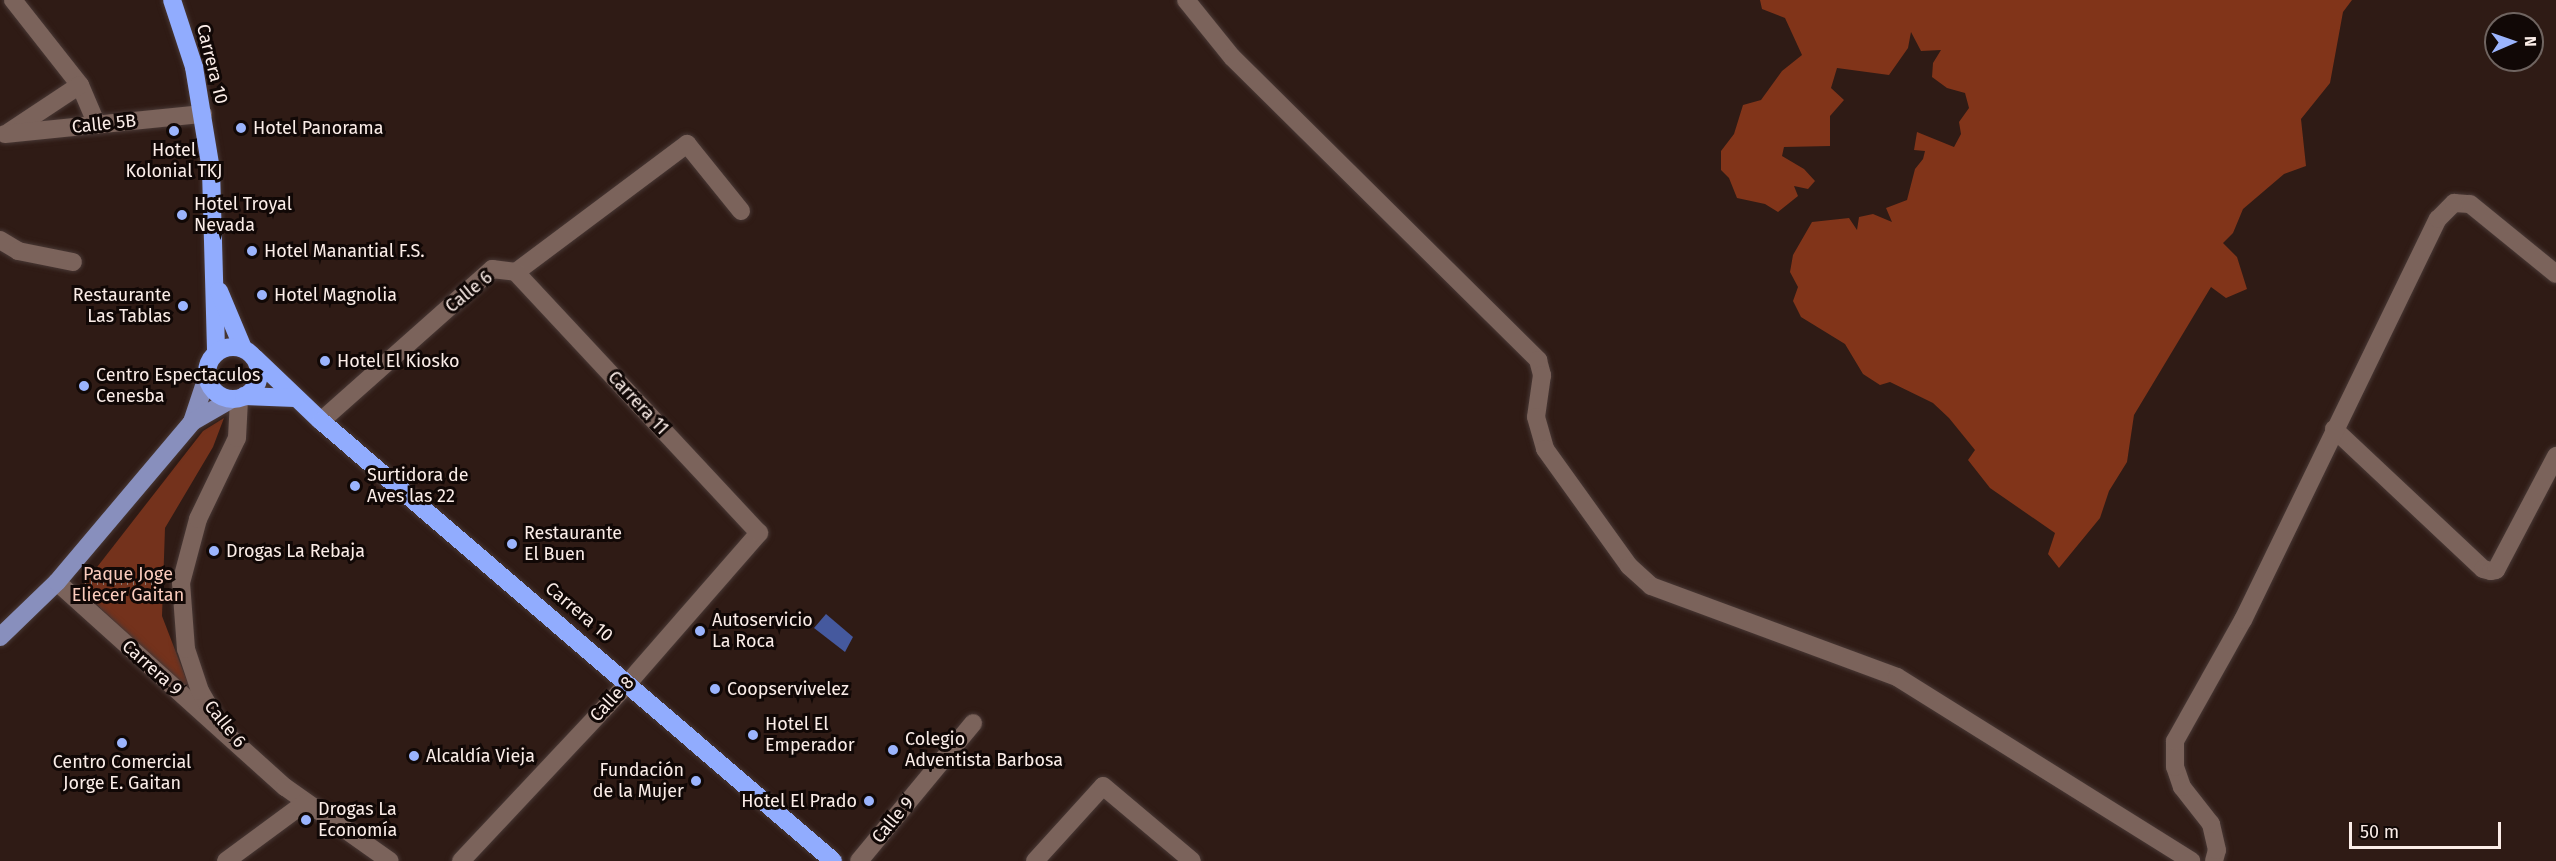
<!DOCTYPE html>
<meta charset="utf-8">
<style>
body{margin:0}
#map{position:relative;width:2556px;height:861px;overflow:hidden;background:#2f1b15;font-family:"Fira Sans",sans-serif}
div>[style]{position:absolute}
.green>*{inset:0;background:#74321c}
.forest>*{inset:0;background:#813419}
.water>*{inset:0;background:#45599e}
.path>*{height:4px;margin-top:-2px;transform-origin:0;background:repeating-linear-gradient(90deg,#8c7b75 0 1.5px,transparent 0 6px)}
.roads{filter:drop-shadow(0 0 2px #483835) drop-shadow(0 0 2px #483835)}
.minor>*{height:18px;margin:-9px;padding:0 9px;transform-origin:9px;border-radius:9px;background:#7b635b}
.major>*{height:18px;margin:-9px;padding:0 9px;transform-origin:9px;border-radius:9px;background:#888fbd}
.highway>*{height:18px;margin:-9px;padding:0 9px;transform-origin:9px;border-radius:9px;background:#91acfe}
.highway>.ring{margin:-9px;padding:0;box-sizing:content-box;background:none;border:18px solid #91acfe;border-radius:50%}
.dots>*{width:16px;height:16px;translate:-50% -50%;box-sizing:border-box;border:3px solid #110806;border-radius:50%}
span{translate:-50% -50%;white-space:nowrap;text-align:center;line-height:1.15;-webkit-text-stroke:6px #110806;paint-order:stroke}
.street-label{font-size:18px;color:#fbede8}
.poi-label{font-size:18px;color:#fbede8}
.left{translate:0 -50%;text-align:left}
.right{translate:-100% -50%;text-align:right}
.park-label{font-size:18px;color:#fbccbd}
.north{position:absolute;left:2484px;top:12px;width:60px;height:60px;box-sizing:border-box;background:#110806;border:2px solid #6f6460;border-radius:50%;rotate:88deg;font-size:16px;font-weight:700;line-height:24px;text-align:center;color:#fbede8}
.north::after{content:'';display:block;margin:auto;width:21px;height:27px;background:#9bb4fd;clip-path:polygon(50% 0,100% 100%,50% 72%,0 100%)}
.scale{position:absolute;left:2349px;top:822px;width:152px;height:27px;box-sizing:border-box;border:3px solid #fbede8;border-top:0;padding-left:8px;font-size:18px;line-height:21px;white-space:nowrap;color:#fbede8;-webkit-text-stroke:4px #110806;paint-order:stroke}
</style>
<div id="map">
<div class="green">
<i style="clip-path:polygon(224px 418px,213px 447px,165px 528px,162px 616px,192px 694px,80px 589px,203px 431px)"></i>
</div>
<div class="forest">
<i style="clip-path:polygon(1760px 0,2352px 0,2343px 12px,2330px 83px,2301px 119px,2306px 166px,2284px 174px,2243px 209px,2233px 233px,2223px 243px,2237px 257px,2247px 289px,2226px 298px,2211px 287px,2134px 415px,2127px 462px,2109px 491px,2100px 518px,2059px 568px,2048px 554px,2055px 533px,1990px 488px,1968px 460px,1975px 450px,1949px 418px,1933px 403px,1890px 382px,1880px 385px,1863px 374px,1845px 344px,1801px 317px,1793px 301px,1798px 287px,1790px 272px,1793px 255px,1812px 222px,1849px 218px,1857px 230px,1859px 217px,1873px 214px,1892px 222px,1886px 208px,1907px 200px,1915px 169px,1923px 159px,1925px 151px,1914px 150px,1917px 132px,1954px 147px,1961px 134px,1959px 122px,1969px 108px,1965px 93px,1947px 88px,1932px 77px,1933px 63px,1941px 50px,1921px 51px,1911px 32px,1908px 48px,1889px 75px,1837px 68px,1831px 88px,1844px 100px,1830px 116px,1830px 146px,1784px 147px,1782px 156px,1804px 169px,1815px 181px,1808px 189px,1794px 186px,1798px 196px,1778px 212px,1765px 204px,1737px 198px,1729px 178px,1721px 170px,1721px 151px,1734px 134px,1743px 105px,1761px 100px,1782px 71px,1802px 55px,1785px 18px,1762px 9px)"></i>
</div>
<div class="water">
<i style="clip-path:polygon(826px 614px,853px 637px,845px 652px,814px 628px)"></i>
</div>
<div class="path">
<i style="left:85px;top:583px;width:79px"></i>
</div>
<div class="roads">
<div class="minor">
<i style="left:13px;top:0;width:108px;rotate:51.8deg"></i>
<i style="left:80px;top:85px;width:43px;rotate:67deg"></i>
<i style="left:1186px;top:0;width:73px;rotate:51.1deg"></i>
<i style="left:1232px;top:57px;width:431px;rotate:44.7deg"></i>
<i style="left:1538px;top:360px;width:16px;rotate:75deg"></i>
<i style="left:1542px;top:375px;width:42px;rotate:98.1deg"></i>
<i style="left:1536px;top:417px;width:33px;rotate:74deg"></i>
<i style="left:1545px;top:449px;width:144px;rotate:54.3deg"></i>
<i style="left:1629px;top:566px;width:30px;rotate:42deg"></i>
<i style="left:1651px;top:586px;width:262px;rotate:20.3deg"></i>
<i style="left:1897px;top:677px;width:347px;rotate:32deg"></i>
<i style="left:9px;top:132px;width:85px;rotate:-33.5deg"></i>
<i style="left:5px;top:134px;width:199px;rotate:-5.8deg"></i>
<i style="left:0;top:240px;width:21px;rotate:31deg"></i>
<i style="left:18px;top:251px;width:56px;rotate:11.3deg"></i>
<i style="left:321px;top:421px;width:229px;rotate:-41.6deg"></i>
<i style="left:492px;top:269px;width:24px;rotate:7deg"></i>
<i style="left:516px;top:272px;width:214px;rotate:-36.8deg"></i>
<i style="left:687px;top:144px;width:86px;rotate:51.1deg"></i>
<i style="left:2334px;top:429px;width:204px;rotate:43.2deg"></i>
<i style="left:2483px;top:569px;width:8px;rotate:14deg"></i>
<i style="left:2491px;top:571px;width:5px;rotate:-11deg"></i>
<i style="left:2496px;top:570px;width:129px;rotate:-62.2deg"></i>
<i style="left:57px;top:582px;width:307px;rotate:42deg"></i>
<i style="left:285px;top:787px;width:128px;rotate:35.2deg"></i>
<i style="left:215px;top:717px;width:30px;rotate:-120deg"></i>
<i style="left:200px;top:691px;width:44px;rotate:-108.4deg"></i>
<i style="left:186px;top:649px;width:66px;rotate:-94.3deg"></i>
<i style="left:181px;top:583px;width:66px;rotate:-75.1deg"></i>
<i style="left:198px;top:519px;width:90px;rotate:-64.3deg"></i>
<i style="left:237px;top:438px;width:39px;rotate:-87deg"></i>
<i style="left:226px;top:861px;width:99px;rotate:-36.4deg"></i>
<i style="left:461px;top:861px;width:245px;rotate:-46.8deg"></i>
<i style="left:629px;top:682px;width:198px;rotate:-48.9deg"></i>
<i style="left:759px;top:533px;width:357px;rotate:-133deg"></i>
<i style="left:859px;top:861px;width:179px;rotate:-50.4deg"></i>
<i style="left:1035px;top:861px;width:101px;rotate:-47.8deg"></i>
<i style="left:1103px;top:786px;width:116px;rotate:40.1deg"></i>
<i style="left:2214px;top:861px;width:11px;rotate:-75deg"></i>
<i style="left:2217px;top:850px;width:27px;rotate:-103deg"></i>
<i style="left:2211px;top:824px;width:47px;rotate:-128.1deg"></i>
<i style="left:2182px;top:787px;width:21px;rotate:-109deg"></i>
<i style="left:2175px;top:767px;width:26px;rotate:-90deg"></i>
<i style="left:2175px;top:741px;width:139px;rotate:-60.7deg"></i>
<i style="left:2243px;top:620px;width:446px;rotate:-64.1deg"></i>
<i style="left:2438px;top:219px;width:23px;rotate:-45deg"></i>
<i style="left:2454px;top:203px;width:16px;rotate:4deg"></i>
<i style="left:2470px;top:204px;width:111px;rotate:39.1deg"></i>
</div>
<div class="major">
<i style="left:192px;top:422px;width:47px;rotate:-71.6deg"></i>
<i style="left:0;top:637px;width:79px;rotate:-44deg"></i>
<i style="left:57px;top:582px;width:209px;rotate:-49.8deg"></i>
<i style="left:192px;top:422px;width:46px;rotate:-29.9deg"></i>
</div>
<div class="highway">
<i style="left:172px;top:0;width:71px;rotate:71.8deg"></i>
<i style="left:194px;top:67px;width:104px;rotate:80.6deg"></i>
<i style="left:211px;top:170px;width:183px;rotate:88.4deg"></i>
<i style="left:219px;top:291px;width:62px;rotate:67.2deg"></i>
<i class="ring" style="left:207px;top:347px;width:34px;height:34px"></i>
<i style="left:255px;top:358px;width:91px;rotate:43.7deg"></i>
<i style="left:321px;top:421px;width:675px;rotate:40.67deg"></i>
<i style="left:244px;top:396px;width:51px;rotate:2.2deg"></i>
</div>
</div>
<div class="dots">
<i style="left:241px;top:128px;background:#9bb4fd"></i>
<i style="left:174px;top:131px;background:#9bb4fd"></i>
<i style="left:182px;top:215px;background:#9bb4fd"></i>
<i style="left:252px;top:251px;background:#9bb4fd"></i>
<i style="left:262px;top:295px;background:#9bb4fd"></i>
<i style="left:183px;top:306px;background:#9bb4fd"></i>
<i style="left:325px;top:361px;background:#9bb4fd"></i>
<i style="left:84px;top:386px;background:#9bb4fd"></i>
<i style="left:355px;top:486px;background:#9bb4fd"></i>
<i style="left:512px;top:544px;background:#9bb4fd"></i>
<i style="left:214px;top:551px;background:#9bb4fd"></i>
<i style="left:700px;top:631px;background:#9bb4fd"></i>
<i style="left:715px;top:689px;background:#9bb4fd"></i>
<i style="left:753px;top:735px;background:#9bb4fd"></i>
<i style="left:122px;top:743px;background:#9bb4fd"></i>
<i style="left:893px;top:750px;background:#9bb4fd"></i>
<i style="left:414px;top:756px;background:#9bb4fd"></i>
<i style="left:696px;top:781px;background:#9bb4fd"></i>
<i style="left:869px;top:801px;background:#9bb4fd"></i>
<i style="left:306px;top:820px;background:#9bb4fd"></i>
</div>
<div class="street-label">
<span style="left:212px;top:64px;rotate:76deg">Carrera 10</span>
<span style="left:104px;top:124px;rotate:-6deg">Calle 5B</span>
<span style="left:469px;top:292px;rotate:-39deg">Calle 6</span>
<span style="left:638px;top:403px;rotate:47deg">Carrera 11</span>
<span style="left:579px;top:612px;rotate:40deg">Carrera 10</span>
<span style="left:152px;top:668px;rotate:42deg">Carrera 9</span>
<span style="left:612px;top:699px;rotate:-47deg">Calle 8</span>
<span style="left:225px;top:724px;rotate:51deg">Calle 6</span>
<span style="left:893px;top:820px;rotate:-50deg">Calle 9</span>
</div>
<div class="poi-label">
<span class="left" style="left:253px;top:128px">Hotel Panorama</span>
<span style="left:174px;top:161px">Hotel<br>Kolonial TKJ</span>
<span class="left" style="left:194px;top:215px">Hotel Troyal<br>Nevada</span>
<span class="left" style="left:264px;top:251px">Hotel Manantial F.S.</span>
<span class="left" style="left:274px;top:295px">Hotel Magnolia</span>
<span class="right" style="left:171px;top:306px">Restaurante<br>Las Tablas</span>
<span class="left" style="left:337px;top:361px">Hotel El Kiosko</span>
<span class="left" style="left:96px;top:386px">Centro Espectaculos<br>Cenesba</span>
<span class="left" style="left:367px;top:486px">Surtidora de<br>Aves las 22</span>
<span class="left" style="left:524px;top:544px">Restaurante<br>El Buen</span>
<span class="left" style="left:226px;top:551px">Drogas La Rebaja</span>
<span class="left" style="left:712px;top:631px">Autoservicio<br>La Roca</span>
<span class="left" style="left:727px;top:689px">Coopservivelez</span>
<span class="left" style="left:765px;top:735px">Hotel El<br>Emperador</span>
<span class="left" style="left:905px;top:750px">Colegio<br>Adventista Barbosa</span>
<span class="left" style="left:426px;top:756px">Alcaldía Vieja</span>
<span style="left:122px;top:773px">Centro Comercial<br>Jorge E. Gaitan</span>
<span class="right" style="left:684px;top:781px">Fundación<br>de la Mujer</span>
<span class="right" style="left:857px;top:801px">Hotel El Prado</span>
<span class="left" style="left:318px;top:820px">Drogas La<br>Economía</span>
</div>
<div class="park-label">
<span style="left:128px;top:585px">Paque Joge<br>Eliecer Gaitan</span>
</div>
<div class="north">N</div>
<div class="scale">50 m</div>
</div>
